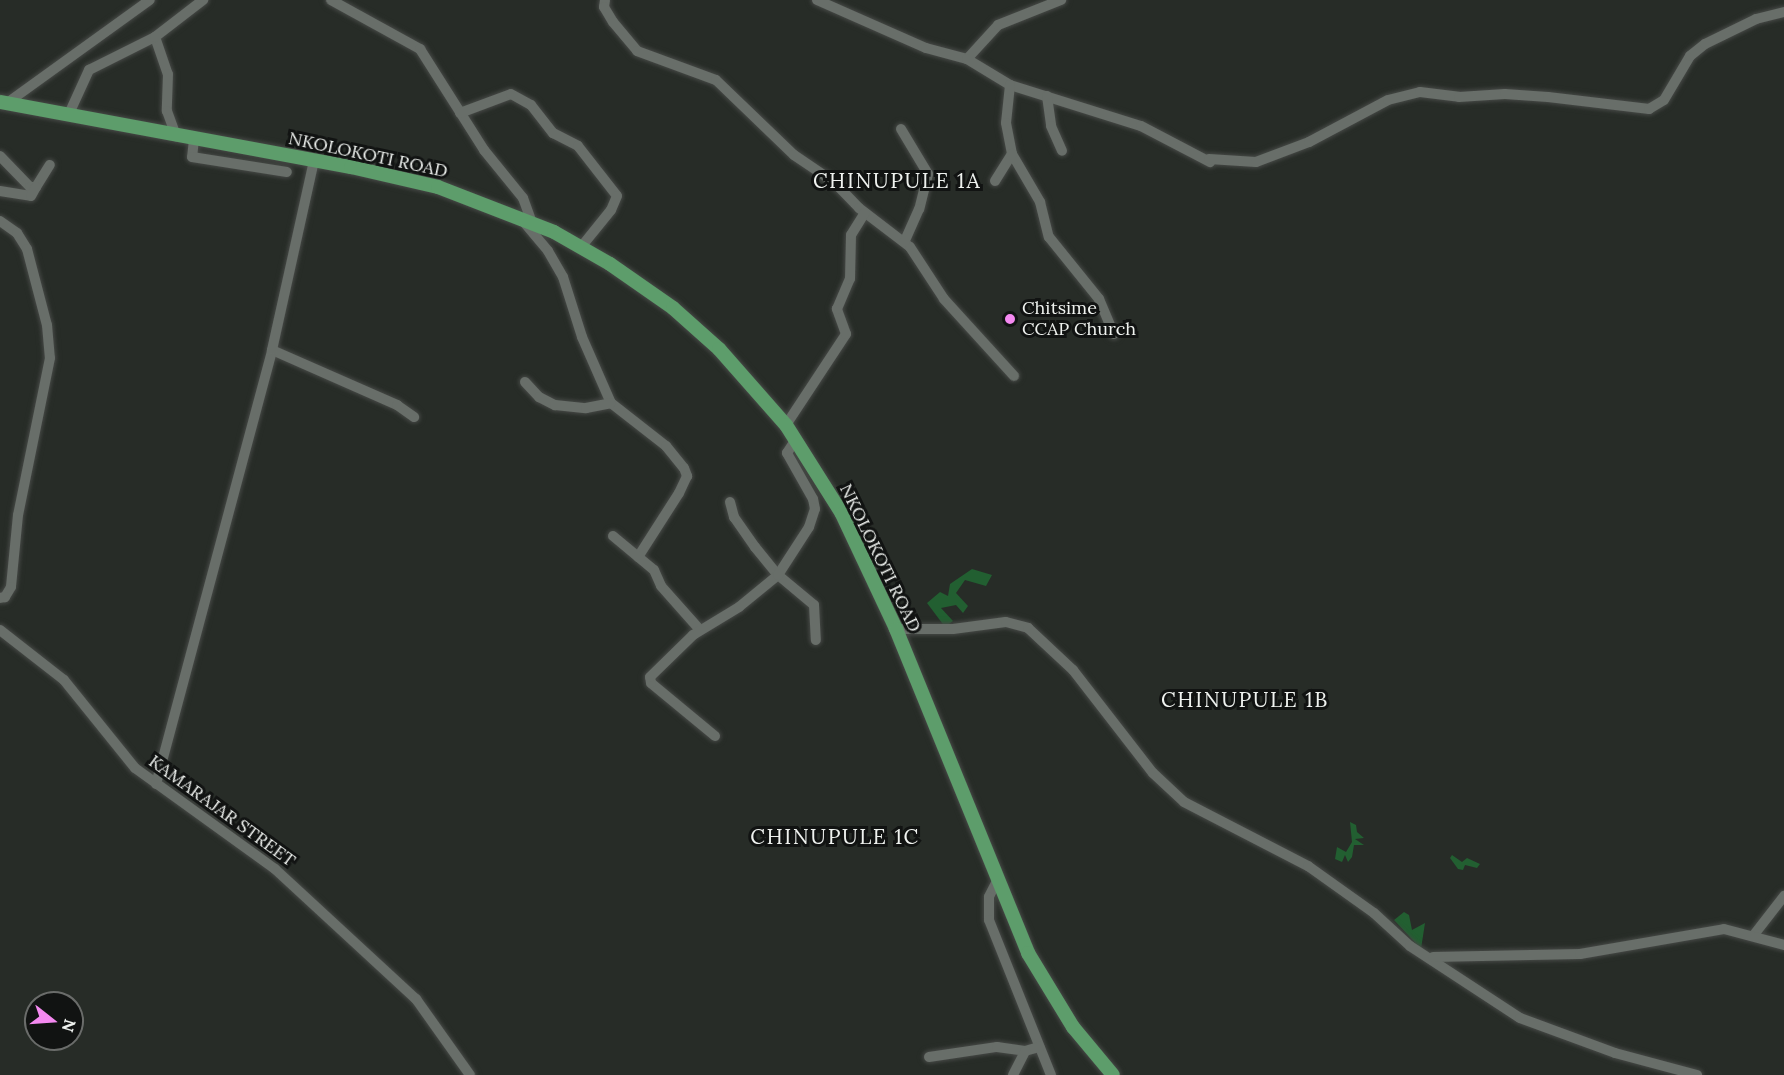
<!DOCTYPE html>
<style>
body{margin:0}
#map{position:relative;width:1784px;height:1075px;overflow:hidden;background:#272c27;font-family:Lora,serif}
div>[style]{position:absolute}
.green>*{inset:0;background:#225f31}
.roads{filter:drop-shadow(0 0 2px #464946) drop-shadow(0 0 2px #464946)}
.minor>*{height:10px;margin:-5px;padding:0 5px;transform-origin:5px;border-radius:5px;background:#686e69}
.major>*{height:14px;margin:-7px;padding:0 7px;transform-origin:7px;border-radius:7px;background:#5d9d6b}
.dots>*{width:16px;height:16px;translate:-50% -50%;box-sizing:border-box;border:3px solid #111312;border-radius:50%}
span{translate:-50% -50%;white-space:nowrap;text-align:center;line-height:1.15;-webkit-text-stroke:6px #111312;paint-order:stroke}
.street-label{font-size:18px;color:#eff2ef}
.poi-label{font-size:18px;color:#eff2ef}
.left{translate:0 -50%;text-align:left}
.quarter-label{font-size:21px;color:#eff2ef;letter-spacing:1.5px}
.north{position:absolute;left:24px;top:991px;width:60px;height:60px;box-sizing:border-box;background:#111312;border:2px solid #6a6c6a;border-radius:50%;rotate:107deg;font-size:16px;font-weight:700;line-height:24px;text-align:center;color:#eff2ef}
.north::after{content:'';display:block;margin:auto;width:21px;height:27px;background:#f489f0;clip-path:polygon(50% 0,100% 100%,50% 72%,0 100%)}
</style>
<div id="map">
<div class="green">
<i style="clip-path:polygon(972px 569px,992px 575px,986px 586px,965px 580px,956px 593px,968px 606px,963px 613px,956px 605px,941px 608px,953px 621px,945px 627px,927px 603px,940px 592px,948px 596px,950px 584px)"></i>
<i style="clip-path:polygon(1350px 822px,1356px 825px,1357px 832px,1364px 838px,1355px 839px,1364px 845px,1354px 845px,1352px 857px,1348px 862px,1345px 855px,1342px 862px,1335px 859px,1337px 847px,1346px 852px,1352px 842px)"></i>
<i style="clip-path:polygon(1452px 855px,1462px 862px,1467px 858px,1480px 864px,1477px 868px,1465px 865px,1463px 870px,1458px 869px,1450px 858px)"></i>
<i style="clip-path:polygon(1404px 912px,1409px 915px,1412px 930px,1425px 923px,1421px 949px,1394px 920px)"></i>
</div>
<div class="roads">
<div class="minor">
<i style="left:331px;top:0;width:102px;rotate:28.8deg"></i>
<i style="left:420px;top:49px;width:120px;rotate:57.6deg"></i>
<i style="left:484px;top:150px;width:62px;rotate:50.9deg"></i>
<i style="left:523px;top:198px;width:23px;rotate:70deg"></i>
<i style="left:605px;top:0;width:7px;rotate:98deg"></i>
<i style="left:604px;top:7px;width:17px;rotate:59deg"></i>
<i style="left:613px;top:22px;width:38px;rotate:50deg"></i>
<i style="left:637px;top:51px;width:84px;rotate:20.2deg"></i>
<i style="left:716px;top:80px;width:108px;rotate:43.9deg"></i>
<i style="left:794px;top:155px;width:48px;rotate:34deg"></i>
<i style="left:834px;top:182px;width:36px;rotate:46deg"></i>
<i style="left:859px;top:208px;width:64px;rotate:37.4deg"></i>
<i style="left:910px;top:247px;width:62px;rotate:56.8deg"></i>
<i style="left:944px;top:299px;width:104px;rotate:47.7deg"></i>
<i style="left:817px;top:0;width:119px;rotate:23.8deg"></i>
<i style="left:926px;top:48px;width:42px;rotate:15deg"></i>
<i style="left:967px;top:59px;width:46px;rotate:-47.6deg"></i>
<i style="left:998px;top:25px;width:68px;rotate:-21.6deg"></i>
<i style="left:155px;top:37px;width:39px;rotate:71deg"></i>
<i style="left:168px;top:74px;width:37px;rotate:92deg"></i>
<i style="left:167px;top:111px;width:27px;rotate:70deg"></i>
<i style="left:967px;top:59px;width:50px;rotate:31.2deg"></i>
<i style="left:1010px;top:85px;width:137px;rotate:17.4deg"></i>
<i style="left:1141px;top:126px;width:78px;rotate:27.6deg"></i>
<i style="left:1010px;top:85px;width:38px;rotate:96deg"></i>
<i style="left:1006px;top:123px;width:32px;rotate:79deg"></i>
<i style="left:1012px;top:154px;width:56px;rotate:59.7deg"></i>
<i style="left:1040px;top:202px;width:36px;rotate:76deg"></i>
<i style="left:1049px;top:237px;width:80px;rotate:51.1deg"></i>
<i style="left:1099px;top:299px;width:38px;rotate:67deg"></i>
<i style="left:1047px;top:96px;width:30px;rotate:82deg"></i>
<i style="left:1051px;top:126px;width:27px;rotate:66deg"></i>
<i style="left:7px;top:103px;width:176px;rotate:-35.8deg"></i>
<i style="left:460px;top:113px;width:54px;rotate:-20.4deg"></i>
<i style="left:511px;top:94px;width:23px;rotate:29deg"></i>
<i style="left:531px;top:105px;width:36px;rotate:52deg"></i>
<i style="left:553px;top:133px;width:28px;rotate:27deg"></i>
<i style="left:578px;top:146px;width:63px;rotate:52deg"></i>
<i style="left:617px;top:196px;width:15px;rotate:113deg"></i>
<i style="left:611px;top:210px;width:48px;rotate:129deg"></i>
<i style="left:68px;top:116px;width:51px;rotate:-65.5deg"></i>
<i style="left:89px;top:70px;width:74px;rotate:-26.6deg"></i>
<i style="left:155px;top:37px;width:61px;rotate:-37.6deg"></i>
<i style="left:901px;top:129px;width:52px;rotate:59deg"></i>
<i style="left:928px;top:174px;width:36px;rotate:104deg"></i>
<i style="left:919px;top:209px;width:36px;rotate:114deg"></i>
<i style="left:194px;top:139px;width:18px;rotate:96deg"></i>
<i style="left:192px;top:157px;width:96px;rotate:9deg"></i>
<i style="left:0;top:156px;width:43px;rotate:45.9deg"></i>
<i style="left:30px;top:187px;width:6px"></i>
<i style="left:36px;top:187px;width:26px;rotate:-58deg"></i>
<i style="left:1209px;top:159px;width:47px;rotate:3.7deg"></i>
<i style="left:1256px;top:162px;width:57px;rotate:-20.7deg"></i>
<i style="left:1309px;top:142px;width:89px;rotate:-28deg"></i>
<i style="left:1388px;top:100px;width:33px;rotate:-14deg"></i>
<i style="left:1420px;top:92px;width:39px;rotate:7deg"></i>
<i style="left:1459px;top:97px;width:46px;rotate:-3.7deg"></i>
<i style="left:1505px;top:94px;width:43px;rotate:4deg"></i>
<i style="left:1548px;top:97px;width:102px;rotate:6.8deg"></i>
<i style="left:1649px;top:109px;width:17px;rotate:-31deg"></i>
<i style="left:1664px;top:100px;width:51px;rotate:-59.4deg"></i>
<i style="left:1690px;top:56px;width:19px;rotate:-39deg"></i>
<i style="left:1705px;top:44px;width:57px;rotate:-26.1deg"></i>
<i style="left:1756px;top:19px;width:29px;rotate:-14deg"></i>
<i style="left:995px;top:181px;width:32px;rotate:-58deg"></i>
<i style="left:0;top:191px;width:31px;rotate:9deg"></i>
<i style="left:31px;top:196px;width:10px;rotate:-61deg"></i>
<i style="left:0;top:221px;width:21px;rotate:35deg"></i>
<i style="left:17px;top:233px;width:19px;rotate:58deg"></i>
<i style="left:27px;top:249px;width:79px;rotate:75.3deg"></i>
<i style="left:47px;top:325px;width:33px;rotate:85deg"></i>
<i style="left:50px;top:358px;width:160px;rotate:101.5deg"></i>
<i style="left:18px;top:515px;width:72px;rotate:95.6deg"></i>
<i style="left:11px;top:587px;width:12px;rotate:121deg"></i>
<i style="left:5px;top:597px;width:5px;rotate:169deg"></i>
<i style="left:523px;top:221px;width:39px;rotate:50deg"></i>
<i style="left:548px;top:251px;width:30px;rotate:60deg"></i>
<i style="left:563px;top:277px;width:63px;rotate:72.4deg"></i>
<i style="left:582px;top:337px;width:72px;rotate:66.3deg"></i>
<i style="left:611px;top:403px;width:70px;rotate:38deg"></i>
<i style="left:666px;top:446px;width:28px;rotate:51deg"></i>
<i style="left:684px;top:468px;width:9px;rotate:69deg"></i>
<i style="left:687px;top:476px;width:19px;rotate:115deg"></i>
<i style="left:679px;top:493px;width:76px;rotate:122.6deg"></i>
<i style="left:272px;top:350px;width:137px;rotate:23.7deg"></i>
<i style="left:397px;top:405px;width:21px;rotate:35deg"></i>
<i style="left:525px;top:382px;width:21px;rotate:47deg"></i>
<i style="left:539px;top:397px;width:18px;rotate:27deg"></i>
<i style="left:555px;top:405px;width:31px;rotate:6deg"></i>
<i style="left:586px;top:408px;width:25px;rotate:-11deg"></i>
<i style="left:786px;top:425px;width:109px;rotate:-56.6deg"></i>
<i style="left:846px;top:334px;width:27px;rotate:-110deg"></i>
<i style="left:837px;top:309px;width:33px;rotate:-67deg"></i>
<i style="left:850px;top:279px;width:44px;rotate:-88.7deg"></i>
<i style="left:851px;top:235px;width:26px;rotate:-58deg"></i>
<i style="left:730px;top:502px;width:16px;rotate:75deg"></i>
<i style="left:734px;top:517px;width:37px;rotate:55deg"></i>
<i style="left:755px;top:547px;width:36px;rotate:51deg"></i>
<i style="left:778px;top:575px;width:47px;rotate:39.8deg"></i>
<i style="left:814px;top:605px;width:35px;rotate:87deg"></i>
<i style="left:613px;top:536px;width:53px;rotate:39.7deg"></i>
<i style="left:654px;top:570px;width:17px;rotate:66deg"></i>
<i style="left:661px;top:586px;width:59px;rotate:48.4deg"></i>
<i style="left:896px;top:629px;width:57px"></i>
<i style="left:953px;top:629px;width:53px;rotate:-7.5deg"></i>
<i style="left:1006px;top:622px;width:23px;rotate:15deg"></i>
<i style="left:1028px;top:628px;width:62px;rotate:43deg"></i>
<i style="left:1073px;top:670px;width:130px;rotate:52.2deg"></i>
<i style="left:1153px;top:773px;width:42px;rotate:43.1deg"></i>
<i style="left:1184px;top:802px;width:140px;rotate:27.3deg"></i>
<i style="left:1308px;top:866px;width:81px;rotate:35.5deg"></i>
<i style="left:1374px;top:913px;width:49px;rotate:42.5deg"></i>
<i style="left:1410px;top:946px;width:131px;rotate:33.2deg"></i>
<i style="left:1520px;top:1018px;width:101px;rotate:20.2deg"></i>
<i style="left:1615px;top:1053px;width:85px;rotate:15deg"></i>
<i style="left:0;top:630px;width:81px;rotate:38deg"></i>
<i style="left:64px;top:680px;width:113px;rotate:51.1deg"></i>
<i style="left:135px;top:768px;width:173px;rotate:35.8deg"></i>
<i style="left:275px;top:869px;width:192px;rotate:42.7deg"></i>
<i style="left:416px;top:999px;width:93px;rotate:54.6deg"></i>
<i style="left:715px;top:736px;width:83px;rotate:-140.4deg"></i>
<i style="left:651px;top:683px;width:6px;rotate:-99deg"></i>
<i style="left:650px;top:677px;width:60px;rotate:-44.3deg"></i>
<i style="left:693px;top:635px;width:54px;rotate:-31.3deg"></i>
<i style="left:739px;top:607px;width:50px;rotate:-39.4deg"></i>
<i style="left:778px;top:575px;width:57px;rotate:-57.1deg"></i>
<i style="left:809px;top:527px;width:19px;rotate:-72deg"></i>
<i style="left:815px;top:509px;width:10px;rotate:-101deg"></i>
<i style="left:813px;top:499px;width:53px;rotate:-119.5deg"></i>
<i style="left:787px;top:453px;width:17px;rotate:-57deg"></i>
<i style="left:156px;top:784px;width:449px;rotate:-75deg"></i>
<i style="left:272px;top:350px;width:195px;rotate:-77.5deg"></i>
<i style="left:998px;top:879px;width:20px;rotate:117deg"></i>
<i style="left:989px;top:897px;width:23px;rotate:90deg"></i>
<i style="left:989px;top:920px;width:167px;rotate:68.2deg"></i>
<i style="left:1753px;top:936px;width:51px;rotate:-52.2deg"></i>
<i style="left:1433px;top:957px;width:147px;rotate:-1.2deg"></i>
<i style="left:1580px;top:954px;width:146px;rotate:-9.8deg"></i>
<i style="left:1724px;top:929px;width:62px;rotate:14.9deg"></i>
<i style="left:929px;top:1057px;width:69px;rotate:-8.4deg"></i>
<i style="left:997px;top:1047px;width:28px;rotate:8deg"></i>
<i style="left:1025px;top:1051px;width:15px;rotate:-16deg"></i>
<i style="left:1013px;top:1075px;width:27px;rotate:-63deg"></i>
</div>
<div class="major">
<i style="left:0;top:102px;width:357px;rotate:10.5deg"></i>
<i style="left:351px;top:167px;width:89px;rotate:12.9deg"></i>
<i style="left:438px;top:187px;width:124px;rotate:21.2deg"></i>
<i style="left:554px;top:232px;width:64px;rotate:29.7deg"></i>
<i style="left:610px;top:264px;width:77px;rotate:34.9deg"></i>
<i style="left:673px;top:308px;width:62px;rotate:41.7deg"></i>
<i style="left:719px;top:349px;width:101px;rotate:48.6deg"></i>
<i style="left:786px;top:425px;width:105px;rotate:57.8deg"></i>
<i style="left:842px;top:514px;width:127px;rotate:64.8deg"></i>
<i style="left:896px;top:629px;width:350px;rotate:67.8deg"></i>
<i style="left:1028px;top:953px;width:87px;rotate:58.7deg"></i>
<i style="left:1073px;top:1027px;width:62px;rotate:50.2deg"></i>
</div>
</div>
<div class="dots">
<i style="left:1010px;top:319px;background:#f489f0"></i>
</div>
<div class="street-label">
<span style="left:368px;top:155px;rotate:12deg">NKOLOKOTI ROAD</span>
<span style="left:880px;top:558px;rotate:64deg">NKOLOKOTI ROAD</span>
<span style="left:222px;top:811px;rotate:36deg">KAMARAJAR STREET</span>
</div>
<div class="poi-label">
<span class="left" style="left:1022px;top:319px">Chitsime<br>CCAP Church</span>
</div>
<div class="quarter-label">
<span style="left:897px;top:181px">CHINUPULE 1A</span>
<span style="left:1245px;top:700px">CHINUPULE 1B</span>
<span style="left:835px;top:837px">CHINUPULE 1C</span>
</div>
<div class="north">N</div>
</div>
